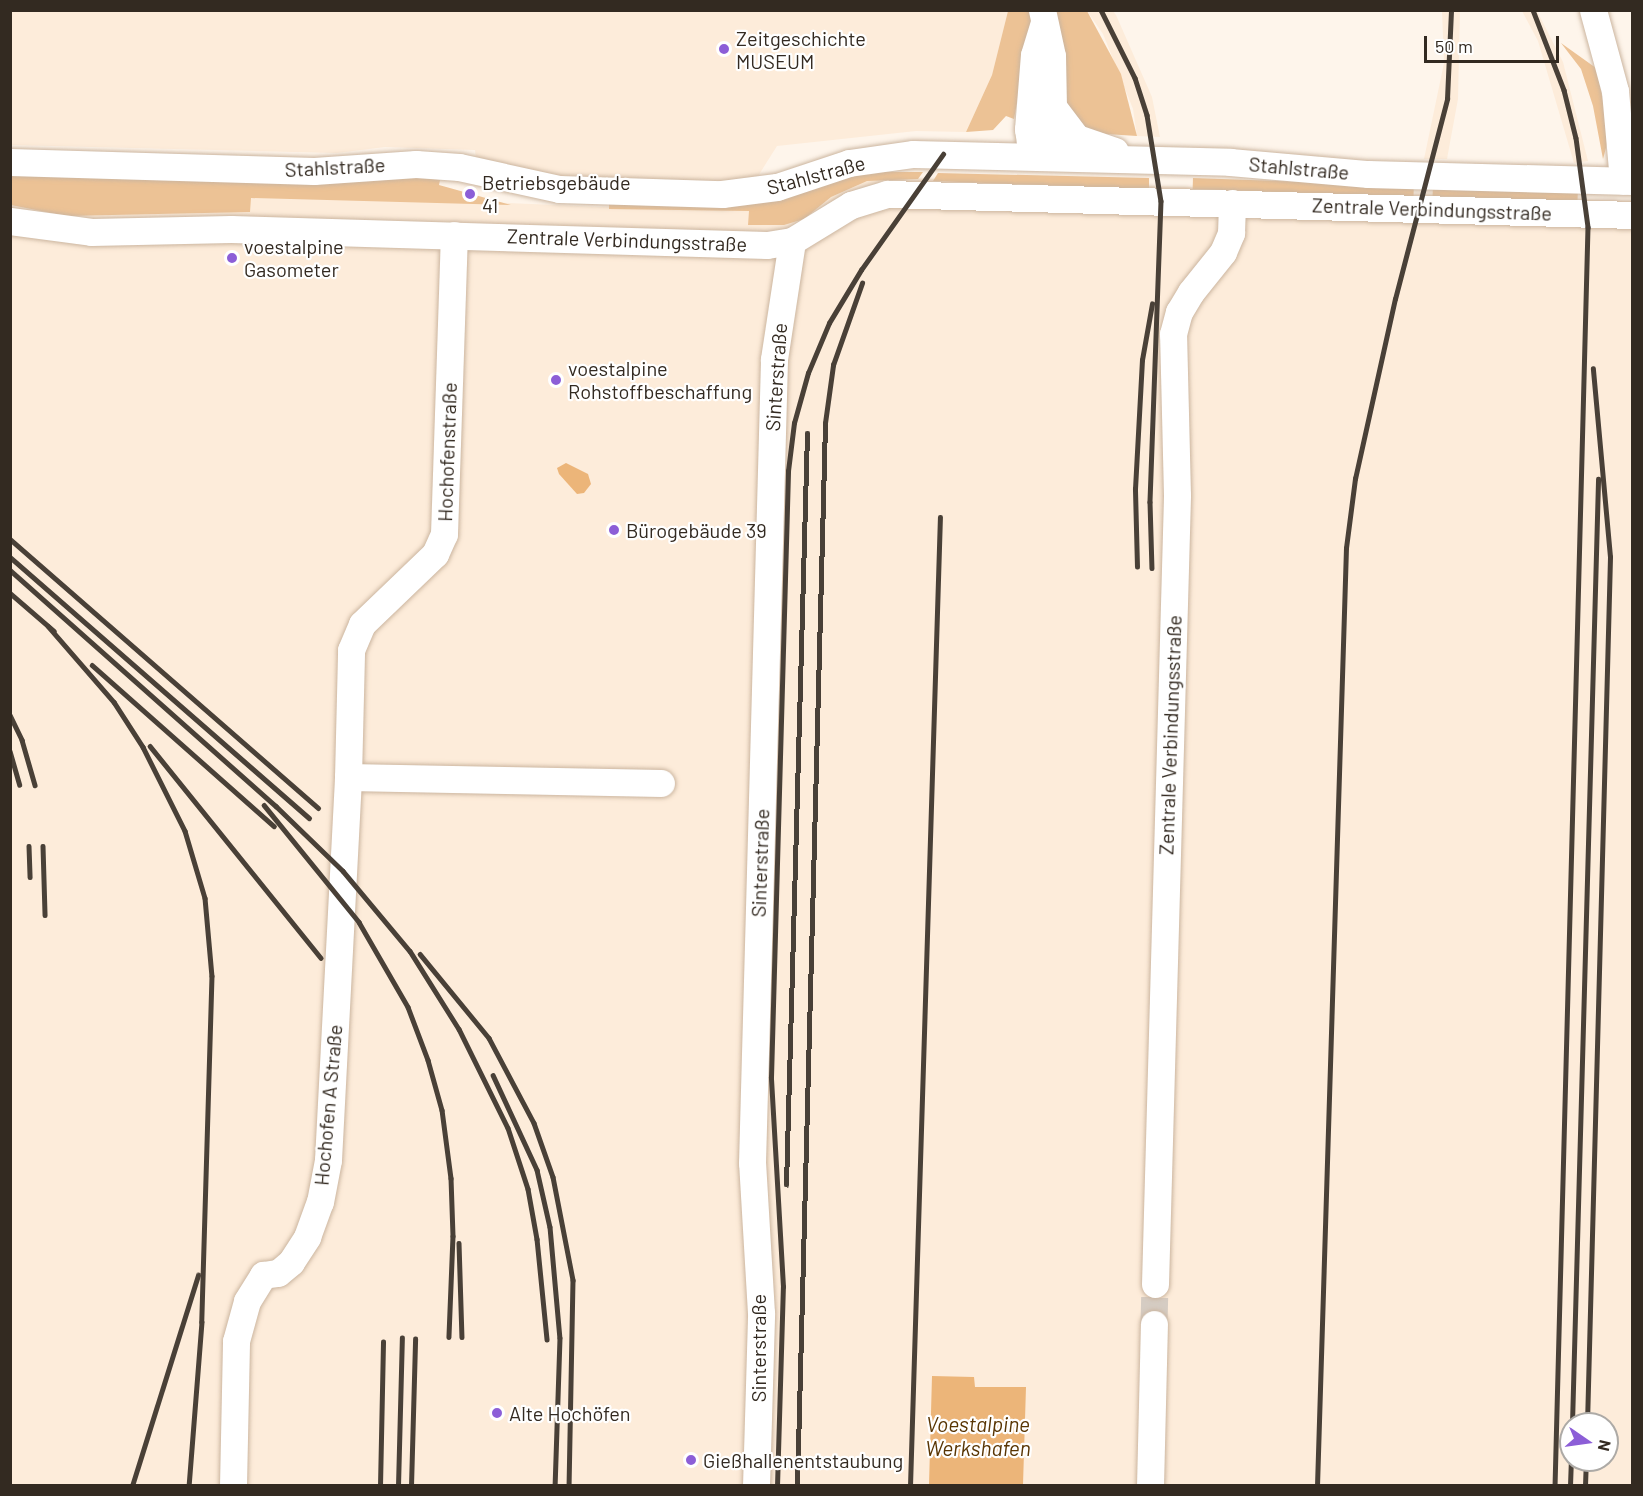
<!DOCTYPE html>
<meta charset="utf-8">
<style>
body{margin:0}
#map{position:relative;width:1643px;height:1496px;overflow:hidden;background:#fef5eb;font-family:Barlow,sans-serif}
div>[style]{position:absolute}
.built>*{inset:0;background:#fdecda}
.green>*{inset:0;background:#ecc295;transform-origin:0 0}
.water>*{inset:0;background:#ecb579}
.minor-tunnel>*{height:27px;margin-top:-13.5px;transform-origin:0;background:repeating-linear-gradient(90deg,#d5ccc3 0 27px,transparent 0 41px)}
.roads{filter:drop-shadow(0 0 2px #cbb59f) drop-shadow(0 0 2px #cbb59f)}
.minor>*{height:27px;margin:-13.5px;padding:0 13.5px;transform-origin:13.5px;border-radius:13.5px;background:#fff}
.rail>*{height:4.5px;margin:-2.25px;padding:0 2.25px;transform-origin:2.25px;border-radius:2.25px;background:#494037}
.dots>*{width:16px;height:16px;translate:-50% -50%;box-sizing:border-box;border:3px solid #fff;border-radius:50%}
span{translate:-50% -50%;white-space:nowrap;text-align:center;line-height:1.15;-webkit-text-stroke:4.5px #fff;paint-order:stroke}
.poi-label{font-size:20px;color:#332a21}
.left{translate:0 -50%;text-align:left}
.street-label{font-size:20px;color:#332a21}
.water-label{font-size:21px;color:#593503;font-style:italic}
.frame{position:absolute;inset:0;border:12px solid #332a21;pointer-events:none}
.north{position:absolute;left:1559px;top:1412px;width:60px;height:60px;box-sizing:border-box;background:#fff;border:2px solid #adaaa6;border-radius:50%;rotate:103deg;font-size:16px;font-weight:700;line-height:24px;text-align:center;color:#332a21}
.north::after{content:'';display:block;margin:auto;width:21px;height:27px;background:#8c5ed7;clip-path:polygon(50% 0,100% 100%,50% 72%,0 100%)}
.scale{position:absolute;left:1424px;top:36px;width:135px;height:27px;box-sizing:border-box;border:3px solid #332a21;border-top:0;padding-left:8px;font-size:18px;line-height:21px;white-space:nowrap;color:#332a21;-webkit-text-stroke:4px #fff;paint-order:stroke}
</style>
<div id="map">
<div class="built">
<i style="clip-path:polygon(11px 11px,1008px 11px,992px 75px,966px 132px,916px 131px,777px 146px,755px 181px,726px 183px,564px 178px,476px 158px,475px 150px,385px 147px,337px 153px,11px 145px)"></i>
<i style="clip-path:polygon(1087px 11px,1113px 11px,1116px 15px,1152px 97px,1160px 137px,1137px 136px,1133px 109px,1103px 34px)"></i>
<i style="clip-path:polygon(1442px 11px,1460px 11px,1458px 99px,1447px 159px,1424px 159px,1444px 63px)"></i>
<i style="clip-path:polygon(1522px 11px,1537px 11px,1563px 62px,1588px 161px,1574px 163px,1538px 41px)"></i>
<i style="clip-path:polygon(evenodd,873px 177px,1632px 201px,1632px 1485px,11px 1485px,10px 181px,599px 207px,811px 206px,837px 186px,873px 177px,1571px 1424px,1607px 1424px,1607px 1460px,1571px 1460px,1571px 1424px)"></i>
</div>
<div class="green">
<i style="clip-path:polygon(1008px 11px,1031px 11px,1033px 15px,1014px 119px,1006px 116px,993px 130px,966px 132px,992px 75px)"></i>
<i style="clip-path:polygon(1053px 11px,1087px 11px,1121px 74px,1137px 136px,1106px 134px,1088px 129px,1065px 113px)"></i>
<i style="clip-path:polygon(1561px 43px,1596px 68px,1610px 133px,1603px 159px,1593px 106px,1581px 69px)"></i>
<i style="clip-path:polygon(11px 172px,427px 176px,440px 180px,439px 185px,511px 205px,251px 198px,250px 212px,66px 216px,11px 205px)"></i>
<i style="clip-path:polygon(873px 172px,923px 172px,918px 179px,867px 181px,831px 197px,804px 219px,784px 225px,748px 225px,749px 211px,609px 209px,609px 203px)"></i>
<i style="clip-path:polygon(938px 173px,1149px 178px,1149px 189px,933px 181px)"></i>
<i style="left:1193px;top:178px;width:221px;height:11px;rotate:2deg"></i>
<i style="left:1433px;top:184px;width:145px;height:12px;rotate:2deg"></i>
</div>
<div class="water">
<i style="clip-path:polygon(566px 463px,588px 474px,591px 484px,584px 493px,577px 494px,559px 474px,557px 468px)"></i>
<i style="clip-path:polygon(932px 1376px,974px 1377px,975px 1387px,1026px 1387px,1023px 1485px,929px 1485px)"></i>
</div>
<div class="minor-tunnel">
<i style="left:1154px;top:1324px;width:40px;rotate:-88.6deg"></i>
</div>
<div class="roads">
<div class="minor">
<i style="left:1042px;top:10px;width:47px;rotate:77.7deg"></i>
<i style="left:1052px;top:56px;width:101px;rotate:88.9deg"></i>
<i style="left:1593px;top:10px;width:84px;rotate:74.8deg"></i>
<i style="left:1615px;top:91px;width:90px;rotate:84.9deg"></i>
<i style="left:1054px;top:108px;width:38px;rotate:53deg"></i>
<i style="left:1077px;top:138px;width:40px;rotate:18.9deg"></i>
<i style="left:1041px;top:157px;width:19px;rotate:-126deg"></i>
<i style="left:1030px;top:142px;width:13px;rotate:-99deg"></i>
<i style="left:1028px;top:129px;width:74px;rotate:-85.4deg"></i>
<i style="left:1034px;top:55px;width:34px;rotate:-73deg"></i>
<i style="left:10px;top:162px;width:304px;rotate:1.7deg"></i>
<i style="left:314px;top:171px;width:102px;rotate:-3.9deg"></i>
<i style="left:416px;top:164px;width:43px;rotate:4deg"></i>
<i style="left:459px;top:167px;width:102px;rotate:12.4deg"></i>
<i style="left:559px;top:189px;width:163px;rotate:1.8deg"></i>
<i style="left:722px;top:194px;width:55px;rotate:-7.3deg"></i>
<i style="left:777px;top:187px;width:76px;rotate:-18.4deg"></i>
<i style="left:849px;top:163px;width:65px;rotate:-8deg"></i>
<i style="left:913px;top:154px;width:317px;rotate:1.4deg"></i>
<i style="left:1230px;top:162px;width:139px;rotate:5deg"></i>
<i style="left:1368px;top:174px;width:264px;rotate:1.5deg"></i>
<i style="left:10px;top:221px;width:82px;rotate:7.7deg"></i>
<i style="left:91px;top:232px;width:140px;rotate:-1.2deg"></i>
<i style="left:231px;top:229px;width:536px;rotate:1.71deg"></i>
<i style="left:767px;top:245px;width:25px;rotate:-9deg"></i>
<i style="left:792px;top:241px;width:69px;rotate:-31.4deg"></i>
<i style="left:851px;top:205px;width:38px;rotate:-17deg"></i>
<i style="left:887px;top:194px;width:745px;rotate:1.61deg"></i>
<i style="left:348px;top:777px;width:313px;rotate:1.1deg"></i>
<i style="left:1155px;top:1284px;width:789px;rotate:-88.4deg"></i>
<i style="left:1177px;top:495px;width:161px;rotate:-91.4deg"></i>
<i style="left:1173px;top:334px;width:23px;rotate:-75deg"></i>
<i style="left:1179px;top:312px;width:23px;rotate:-59deg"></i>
<i style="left:1191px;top:292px;width:51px;rotate:-51.3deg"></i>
<i style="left:1223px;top:252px;width:21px;rotate:-67deg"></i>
<i style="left:1231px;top:233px;width:30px;rotate:-88deg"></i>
<i style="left:233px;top:1486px;width:145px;rotate:-88.8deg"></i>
<i style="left:236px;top:1341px;width:41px;rotate:-74.6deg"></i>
<i style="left:247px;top:1301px;width:31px;rotate:-58deg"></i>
<i style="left:263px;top:1275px;width:15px;rotate:-8deg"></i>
<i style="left:278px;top:1273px;width:17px;rotate:-40deg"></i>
<i style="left:291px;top:1262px;width:30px;rotate:-57deg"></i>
<i style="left:307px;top:1237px;width:37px;rotate:-70deg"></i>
<i style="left:320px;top:1202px;width:43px;rotate:-79.2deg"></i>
<i style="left:328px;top:1160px;width:384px;rotate:-87deg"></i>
<i style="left:348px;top:777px;width:127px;rotate:-88.6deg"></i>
<i style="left:351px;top:650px;width:28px;rotate:-67deg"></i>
<i style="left:362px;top:624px;width:101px;rotate:-43.8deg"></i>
<i style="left:435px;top:554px;width:22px;rotate:-66deg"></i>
<i style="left:444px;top:534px;width:299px;rotate:-88.1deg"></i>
<i style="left:756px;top:1486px;width:173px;rotate:-88.3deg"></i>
<i style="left:761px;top:1313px;width:150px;rotate:-93.4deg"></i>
<i style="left:752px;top:1163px;width:804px;rotate:-88.43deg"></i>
<i style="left:774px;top:359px;width:119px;rotate:-81.3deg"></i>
<i style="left:1150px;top:1486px;width:162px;rotate:-88.6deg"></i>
</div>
</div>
<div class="rail">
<i style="left:1101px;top:10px;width:76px;rotate:63.4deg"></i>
<i style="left:1135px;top:78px;width:39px;rotate:72deg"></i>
<i style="left:1147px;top:115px;width:87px;rotate:80.8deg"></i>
<i style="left:1161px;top:201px;width:301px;rotate:92.1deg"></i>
<i style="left:1150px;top:502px;width:66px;rotate:88.3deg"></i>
<i style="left:1533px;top:10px;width:86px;rotate:68.8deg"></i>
<i style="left:1564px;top:90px;width:49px;rotate:76deg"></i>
<i style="left:1576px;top:138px;width:90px;rotate:82.3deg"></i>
<i style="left:1588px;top:227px;width:1259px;rotate:91.5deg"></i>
<i style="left:10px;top:539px;width:409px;rotate:41.1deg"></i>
<i style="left:10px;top:557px;width:397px;rotate:41.1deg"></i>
<i style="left:1137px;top:567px;width:78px;rotate:-91.5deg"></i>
<i style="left:1135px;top:489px;width:129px;rotate:-86.9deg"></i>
<i style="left:1142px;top:360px;width:57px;rotate:-79.9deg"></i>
<i style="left:10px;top:570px;width:356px;rotate:41.6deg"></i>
<i style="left:276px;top:806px;width:93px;rotate:44.1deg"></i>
<i style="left:343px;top:871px;width:104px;rotate:50.1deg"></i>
<i style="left:410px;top:951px;width:92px;rotate:57.9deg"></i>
<i style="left:459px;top:1029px;width:110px;rotate:63.7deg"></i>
<i style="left:508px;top:1128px;width:64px;rotate:71.8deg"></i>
<i style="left:528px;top:1189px;width:51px;rotate:79.8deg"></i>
<i style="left:537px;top:1239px;width:101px;rotate:84.3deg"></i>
<i style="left:10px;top:593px;width:58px;rotate:40.8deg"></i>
<i style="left:48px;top:626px;width:101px;rotate:49deg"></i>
<i style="left:114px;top:702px;width:54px;rotate:57.2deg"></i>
<i style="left:143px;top:747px;width:94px;rotate:63.4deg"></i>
<i style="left:185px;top:831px;width:70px;rotate:73.4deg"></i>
<i style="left:205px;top:898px;width:78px;rotate:84.9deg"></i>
<i style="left:212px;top:976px;width:346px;rotate:91.7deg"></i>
<i style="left:202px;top:1322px;width:165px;rotate:94.5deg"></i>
<i style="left:92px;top:665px;width:243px;rotate:41.5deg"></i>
<i style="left:10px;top:715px;width:28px;rotate:64deg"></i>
<i style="left:22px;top:740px;width:47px;rotate:73.9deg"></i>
<i style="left:150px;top:746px;width:272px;rotate:51.1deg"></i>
<i style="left:10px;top:751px;width:35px;rotate:74deg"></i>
<i style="left:264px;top:805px;width:151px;rotate:50.9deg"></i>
<i style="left:359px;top:922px;width:98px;rotate:60deg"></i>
<i style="left:408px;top:1007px;width:57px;rotate:69.3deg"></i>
<i style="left:428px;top:1060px;width:52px;rotate:74.4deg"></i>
<i style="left:442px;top:1110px;width:69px;rotate:82.5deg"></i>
<i style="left:451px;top:1178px;width:58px;rotate:88deg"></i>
<i style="left:453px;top:1236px;width:101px;rotate:92.3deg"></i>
<i style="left:29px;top:846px;width:31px;rotate:88deg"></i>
<i style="left:43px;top:846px;width:69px;rotate:88.3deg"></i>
<i style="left:420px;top:954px;width:109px;rotate:50.6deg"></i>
<i style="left:489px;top:1038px;width:96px;rotate:62.1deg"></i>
<i style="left:534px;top:1123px;width:57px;rotate:70.6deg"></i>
<i style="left:553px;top:1177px;width:105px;rotate:79deg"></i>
<i style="left:573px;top:1280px;width:206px;rotate:91.1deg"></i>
<i style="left:493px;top:1075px;width:105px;rotate:65.1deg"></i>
<i style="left:537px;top:1170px;width:58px;rotate:77.2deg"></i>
<i style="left:550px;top:1227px;width:111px;rotate:84.9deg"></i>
<i style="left:560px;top:1338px;width:148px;rotate:91.9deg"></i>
<i style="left:786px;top:1185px;width:752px;rotate:-88.4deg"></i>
<i style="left:459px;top:1243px;width:94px;rotate:88.2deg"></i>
<i style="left:1572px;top:1424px;width:945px;rotate:-88.42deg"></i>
<i style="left:1587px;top:1424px;width:867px;rotate:-88.48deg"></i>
<i style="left:1610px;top:557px;width:189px;rotate:-95.2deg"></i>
<i style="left:132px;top:1486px;width:221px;rotate:-72.6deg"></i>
<i style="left:380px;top:1486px;width:144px;rotate:-88.8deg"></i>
<i style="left:398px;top:1486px;width:148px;rotate:-88.5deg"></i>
<i style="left:411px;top:1486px;width:147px;rotate:-88.4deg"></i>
<i style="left:777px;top:1486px;width:199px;rotate:-88.3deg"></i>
<i style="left:783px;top:1287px;width:210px;rotate:-93.3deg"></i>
<i style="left:771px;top:1077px;width:606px;rotate:-88.39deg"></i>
<i style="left:788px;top:471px;width:48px;rotate:-82.9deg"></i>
<i style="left:794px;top:423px;width:52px;rotate:-74.4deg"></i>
<i style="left:808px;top:373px;width:54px;rotate:-67.2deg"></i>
<i style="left:829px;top:323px;width:62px;rotate:-58.9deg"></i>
<i style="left:861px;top:270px;width:142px;rotate:-54.7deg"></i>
<i style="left:797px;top:1486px;width:1063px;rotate:-88.49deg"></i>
<i style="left:825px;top:423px;width:59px;rotate:-82.1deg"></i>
<i style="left:833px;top:365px;width:87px;rotate:-70.5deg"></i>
<i style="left:910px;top:1486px;width:969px;rotate:-88.23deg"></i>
<i style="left:1317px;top:1486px;width:938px;rotate:-88.23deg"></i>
<i style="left:1346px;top:548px;width:70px;rotate:-82.6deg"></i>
<i style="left:1355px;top:479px;width:184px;rotate:-77.5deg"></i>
<i style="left:1395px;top:299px;width:207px;rotate:-75.4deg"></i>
<i style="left:1447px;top:99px;width:89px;rotate:-87.4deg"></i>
<i style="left:1570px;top:1486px;width:26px;rotate:-88deg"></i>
<i style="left:1585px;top:1486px;width:26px;rotate:-88deg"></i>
</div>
<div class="dots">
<i style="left:724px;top:49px;background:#8c5ed7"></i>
<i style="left:470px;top:194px;background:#8c5ed7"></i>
<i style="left:232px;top:258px;background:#8c5ed7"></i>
<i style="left:556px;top:380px;background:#8c5ed7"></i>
<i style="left:614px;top:530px;background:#8c5ed7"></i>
<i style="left:497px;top:1413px;background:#8c5ed7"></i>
<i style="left:691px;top:1460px;background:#8c5ed7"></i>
</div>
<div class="poi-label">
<span class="left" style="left:736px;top:50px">Zeitgeschichte<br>MUSEUM</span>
<span class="left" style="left:482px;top:194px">Betriebsgebäude<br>41</span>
<span class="left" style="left:244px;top:258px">voestalpine<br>Gasometer</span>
<span class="left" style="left:568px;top:380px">voestalpine<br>Rohstoffbeschaffung</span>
<span class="left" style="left:626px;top:530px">Bürogebäude 39</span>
<span class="left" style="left:509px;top:1413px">Alte Hochöfen</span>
<span class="left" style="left:703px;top:1460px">Gießhallenentstaubung</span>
</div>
<div class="street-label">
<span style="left:335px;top:167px;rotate:-3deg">Stahlstraße</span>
<span style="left:1299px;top:168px;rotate:5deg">Stahlstraße</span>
<span style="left:816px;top:175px;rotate:-15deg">Stahlstraße</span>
<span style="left:1432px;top:209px;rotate:2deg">Zentrale Verbindungsstraße</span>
<span style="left:627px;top:240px;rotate:2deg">Zentrale Verbindungsstraße</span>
<span style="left:776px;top:377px;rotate:-86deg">Sinterstraße</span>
<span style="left:447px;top:452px;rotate:-88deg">Hochofenstraße</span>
<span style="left:1170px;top:735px;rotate:-88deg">Zentrale Verbindungsstraße</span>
<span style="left:760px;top:863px;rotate:-88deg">Sinterstraße</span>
<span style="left:328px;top:1105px;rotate:-85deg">Hochofen A Straße</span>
<span style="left:758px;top:1348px;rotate:-90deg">Sinterstraße</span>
</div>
<div class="water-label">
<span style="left:978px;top:1436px">Voestalpine<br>Werkshafen</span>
</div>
<div class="frame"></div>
<div class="north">N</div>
<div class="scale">50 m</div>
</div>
